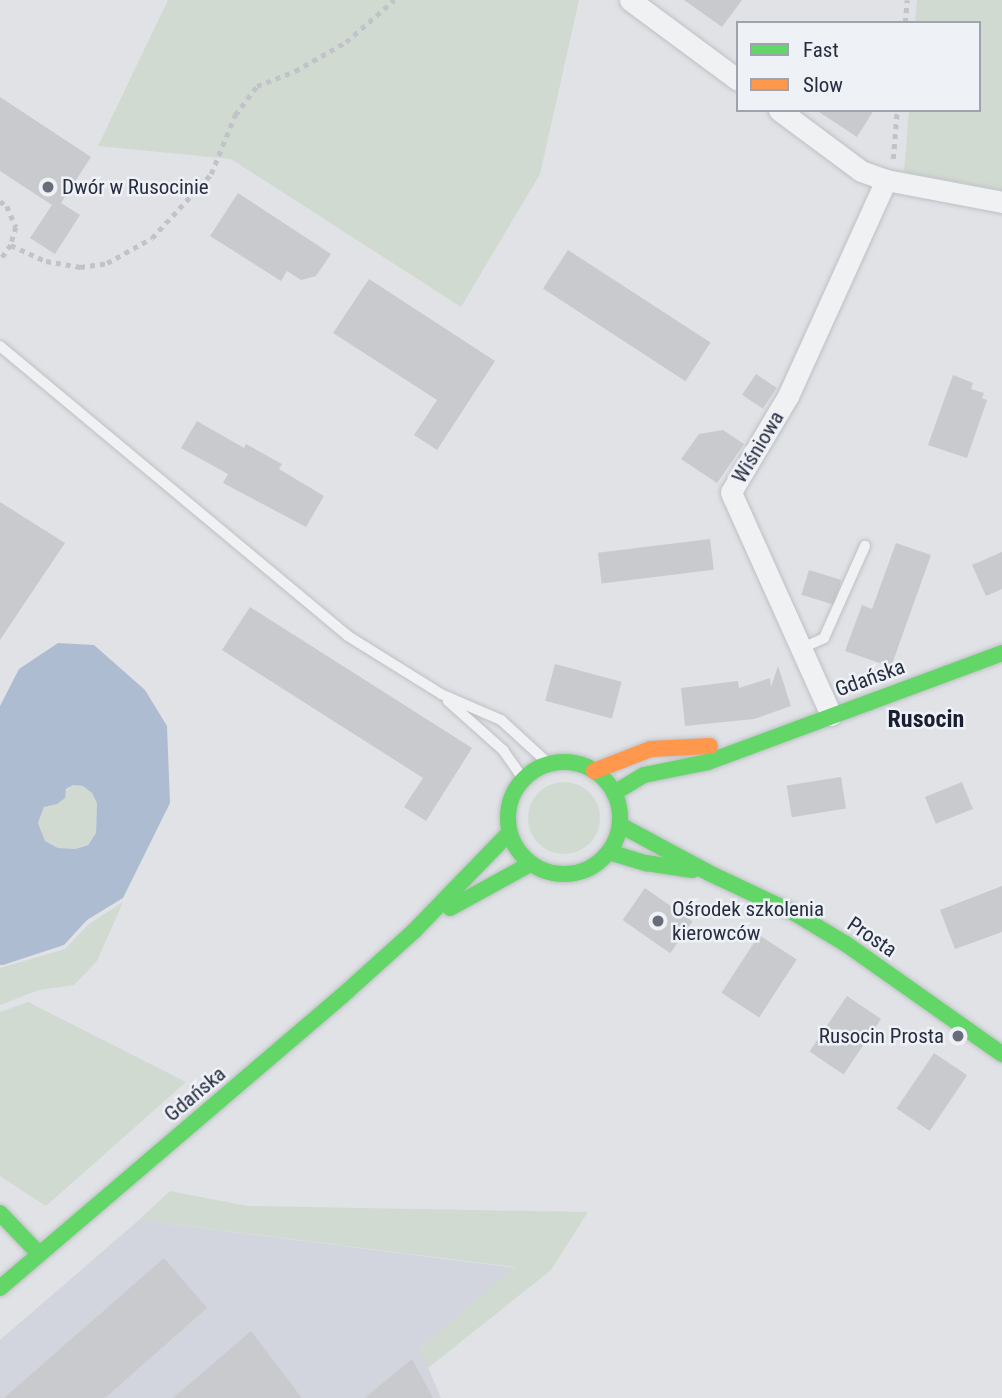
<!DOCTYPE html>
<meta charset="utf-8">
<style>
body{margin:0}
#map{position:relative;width:1002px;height:1398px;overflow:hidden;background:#e0e2e6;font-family:"Roboto Condensed",sans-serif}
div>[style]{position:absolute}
.built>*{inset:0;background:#d2d5dd}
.green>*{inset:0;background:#d0dad1}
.round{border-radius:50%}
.water>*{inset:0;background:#aebcd2}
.building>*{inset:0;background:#c9cace;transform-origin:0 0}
.path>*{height:4.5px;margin-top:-2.25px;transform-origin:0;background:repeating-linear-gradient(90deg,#c1c3c8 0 5px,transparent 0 10px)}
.roads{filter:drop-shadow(0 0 2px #bec0c4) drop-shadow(0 0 2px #bec0c4)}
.lane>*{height:10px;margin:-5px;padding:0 5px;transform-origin:5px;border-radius:5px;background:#f0f1f3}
.street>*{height:21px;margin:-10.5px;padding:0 10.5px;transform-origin:10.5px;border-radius:10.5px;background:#f0f1f3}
.fast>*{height:16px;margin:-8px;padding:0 8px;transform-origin:8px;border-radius:8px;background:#63d668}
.fast>.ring{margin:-8px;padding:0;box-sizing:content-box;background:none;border:16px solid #63d668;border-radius:50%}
.slow>*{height:16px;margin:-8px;padding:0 8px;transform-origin:8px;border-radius:8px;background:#ff974d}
.dots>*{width:19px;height:19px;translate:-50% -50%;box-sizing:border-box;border:4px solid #eef1f6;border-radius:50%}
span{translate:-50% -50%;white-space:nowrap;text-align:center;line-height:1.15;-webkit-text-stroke:5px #eef1f6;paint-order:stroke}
.poi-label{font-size:21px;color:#272e40}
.left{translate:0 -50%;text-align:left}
.right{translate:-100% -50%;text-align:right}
.street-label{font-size:21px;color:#272e40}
.quarter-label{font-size:24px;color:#191f31;font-weight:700}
.legend{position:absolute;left:736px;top:21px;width:245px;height:91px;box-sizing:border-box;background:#eef1f6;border:2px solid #9ea3ad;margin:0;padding:9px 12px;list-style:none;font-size:21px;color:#272e40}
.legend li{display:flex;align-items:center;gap:14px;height:35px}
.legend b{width:35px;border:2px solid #9ea3ad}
</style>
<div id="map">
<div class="built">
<i style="clip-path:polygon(139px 1220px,516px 1268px,420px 1349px,441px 1398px,0 1398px,0 1340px)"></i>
</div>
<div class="green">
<i style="clip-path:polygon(168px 0,579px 0,540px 174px,461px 307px,231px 159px,98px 146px)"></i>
<i style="clip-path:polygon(917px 0,1002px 0,1002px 190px,904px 172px,909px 110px,979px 110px,979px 23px,915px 23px)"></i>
<i class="round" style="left:528px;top:782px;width:72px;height:72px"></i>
<i style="clip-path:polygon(73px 785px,83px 786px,92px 793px,97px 803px,96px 833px,88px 844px,75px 849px,58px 848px,45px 841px,38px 823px,44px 807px)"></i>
<i style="clip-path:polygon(123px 902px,97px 961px,74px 985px,39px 990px,0 1005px,0 968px,65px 949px,89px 924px)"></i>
<i style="clip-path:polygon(28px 1002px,186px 1082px,46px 1206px,0 1176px,0 1012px)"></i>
<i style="clip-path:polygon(170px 1191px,247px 1206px,588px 1212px,551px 1270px,428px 1368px,419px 1349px,515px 1267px,139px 1220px)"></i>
</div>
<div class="water">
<i style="clip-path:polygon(evenodd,58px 643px,94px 645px,145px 690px,167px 726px,170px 803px,123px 898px,87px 920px,64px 945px,3px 965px,0 965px,0 706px,19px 669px,58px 643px,73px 785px,83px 786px,92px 793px,97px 803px,96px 833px,88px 845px,75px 849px,58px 848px,45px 841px,38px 823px,44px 807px,57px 804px,65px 798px,66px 789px,73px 785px)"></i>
</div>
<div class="building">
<i style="clip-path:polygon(684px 0,742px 0,722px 27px)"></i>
<i style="clip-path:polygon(0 97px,91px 157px,61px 203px,80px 215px,55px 254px,30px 238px,52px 205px,0 171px)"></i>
<i style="clip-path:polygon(816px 110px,874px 110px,857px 137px)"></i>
<i style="clip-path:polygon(238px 193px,331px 254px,316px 276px,301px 280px,287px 271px,281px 281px,210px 236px)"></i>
<i style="left:568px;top:250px;width:170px;height:46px;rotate:33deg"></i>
<i style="clip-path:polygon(369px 279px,495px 361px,437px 450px,414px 435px,437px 400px,333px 333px)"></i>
<i style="left:756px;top:374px;width:25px;height:25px;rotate:34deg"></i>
<i style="clip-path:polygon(953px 375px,973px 383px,971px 389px,984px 393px,982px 398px,987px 400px,967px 458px,928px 445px)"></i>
<i style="clip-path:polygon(197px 421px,244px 448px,246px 444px,282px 464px,279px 469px,324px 496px,306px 527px,223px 483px,228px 474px,181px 448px)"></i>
<i style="clip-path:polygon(723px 430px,744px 444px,717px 483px,681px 459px,699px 434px)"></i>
<i style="clip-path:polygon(0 502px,65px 543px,0 640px)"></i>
<i style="left:710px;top:539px;width:31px;height:113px;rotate:83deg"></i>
<i style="clip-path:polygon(896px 543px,931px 555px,891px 667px,845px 651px,862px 605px,872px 609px)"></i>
<i style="clip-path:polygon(1002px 552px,1002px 589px,986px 596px,972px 565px)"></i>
<i style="left:809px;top:570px;width:34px;height:26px;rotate:17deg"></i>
<i style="clip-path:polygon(250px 607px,472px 748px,426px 821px,404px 807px,423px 778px,222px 650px)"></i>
<i style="left:555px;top:664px;width:69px;height:38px;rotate:15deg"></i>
<i style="clip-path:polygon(778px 666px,791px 706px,754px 719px,685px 726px,681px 688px,738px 681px,739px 688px,770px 678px,771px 687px)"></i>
<i style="left:841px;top:777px;width:32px;height:55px;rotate:81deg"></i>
<i style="left:962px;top:782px;width:29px;height:40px;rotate:68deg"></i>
<i style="clip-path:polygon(1002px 886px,1002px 932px,955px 949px,940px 910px)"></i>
<i style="left:645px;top:888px;width:58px;height:39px;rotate:35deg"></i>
<i style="left:759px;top:935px;width:45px;height:69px;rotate:33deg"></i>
<i style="left:847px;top:996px;width:41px;height:67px;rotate:34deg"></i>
<i style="left:934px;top:1053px;width:40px;height:67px;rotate:34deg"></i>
<i style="clip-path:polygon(164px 1258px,207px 1308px,105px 1398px,4px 1398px)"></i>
<i style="clip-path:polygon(251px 1331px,302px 1398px,173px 1398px)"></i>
<i style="clip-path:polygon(412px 1359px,433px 1398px,365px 1398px)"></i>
</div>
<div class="path">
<i style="left:905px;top:23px;width:23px;rotate:-85deg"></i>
<i style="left:893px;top:159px;width:49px;rotate:-85.3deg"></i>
<i style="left:0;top:201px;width:9px;rotate:36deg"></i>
<i style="left:7px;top:206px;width:23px;rotate:67deg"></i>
<i style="left:16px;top:227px;width:19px;rotate:106deg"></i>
<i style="left:11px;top:245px;width:19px;rotate:125deg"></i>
<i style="left:11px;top:245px;width:38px;rotate:25deg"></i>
<i style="left:46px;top:261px;width:35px;rotate:10deg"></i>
<i style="left:80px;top:267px;width:27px;rotate:-8deg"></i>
<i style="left:107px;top:263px;width:51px;rotate:-29.1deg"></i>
<i style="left:152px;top:238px;width:87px;rotate:-47.3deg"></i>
<i style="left:211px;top:174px;width:64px;rotate:-67.9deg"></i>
<i style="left:235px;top:115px;width:36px;rotate:-53deg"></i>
<i style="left:257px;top:86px;width:41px;rotate:-21.5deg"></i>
<i style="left:295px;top:71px;width:59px;rotate:-29.6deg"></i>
<i style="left:346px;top:42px;width:64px;rotate:-41.2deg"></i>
</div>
<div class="roads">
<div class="lane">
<i style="left:0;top:346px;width:453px;rotate:39.8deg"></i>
<i style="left:348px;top:636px;width:110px;rotate:31.9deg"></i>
<i style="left:441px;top:694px;width:65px;rotate:23.4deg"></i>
<i style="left:501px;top:720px;width:65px;rotate:42.5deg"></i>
<i style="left:802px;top:648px;width:24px;rotate:-24deg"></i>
<i style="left:824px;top:638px;width:101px;rotate:-66deg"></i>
<i style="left:448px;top:701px;width:74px;rotate:41.7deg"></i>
<i style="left:503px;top:750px;width:35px;rotate:55deg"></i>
</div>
<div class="street">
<i style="left:630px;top:0;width:134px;rotate:36.5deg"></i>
<i style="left:779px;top:110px;width:102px;rotate:36.6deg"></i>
<i style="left:861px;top:171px;width:27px;rotate:20deg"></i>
<i style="left:886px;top:180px;width:118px;rotate:10.7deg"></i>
<i style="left:831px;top:715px;width:244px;rotate:-114.2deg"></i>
<i style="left:731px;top:492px;width:112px;rotate:-59.3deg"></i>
<i style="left:788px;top:396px;width:237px;rotate:-65.6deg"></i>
</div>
<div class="fast">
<i class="ring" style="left:508px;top:762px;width:96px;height:96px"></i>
<i style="left:614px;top:793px;width:35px;rotate:-31deg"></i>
<i style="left:644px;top:775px;width:65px;rotate:-11.5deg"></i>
<i style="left:708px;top:762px;width:314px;rotate:-20.3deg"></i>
<i style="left:620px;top:825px;width:101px;rotate:28.3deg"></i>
<i style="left:709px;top:873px;width:96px;rotate:25.2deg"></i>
<i style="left:796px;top:914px;width:58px;rotate:31deg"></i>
<i style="left:846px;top:944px;width:191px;rotate:35.2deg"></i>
<i style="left:609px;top:852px;width:39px;rotate:17deg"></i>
<i style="left:646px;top:863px;width:47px;rotate:8.7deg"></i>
<i style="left:450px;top:908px;width:91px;rotate:-28.8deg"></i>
<i style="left:0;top:1213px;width:57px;rotate:46.4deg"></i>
<i style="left:0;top:1288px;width:451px;rotate:-40.5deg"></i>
<i style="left:343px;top:995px;width:96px;rotate:-42deg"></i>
<i style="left:414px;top:931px;width:136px;rotate:-45.9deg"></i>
</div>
<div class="slow">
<i style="left:594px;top:771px;width:61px;rotate:-21.1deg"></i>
<i style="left:651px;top:749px;width:59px;rotate:-2.9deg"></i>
</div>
</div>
<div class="dots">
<i style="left:48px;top:187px;background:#686d7a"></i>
<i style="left:658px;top:921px;background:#686d7a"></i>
<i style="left:958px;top:1036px;background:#686d7a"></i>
</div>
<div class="poi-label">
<span class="left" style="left:62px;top:187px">Dwór w Rusocinie</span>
<span class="left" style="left:672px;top:921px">Ośrodek szkolenia<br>kierowców</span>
<span class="right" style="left:944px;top:1036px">Rusocin Prosta</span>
</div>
<div class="street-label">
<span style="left:758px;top:447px;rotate:-59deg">Wiśniowa</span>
<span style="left:870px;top:678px;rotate:-20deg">Gdańska</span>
<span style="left:872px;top:937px;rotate:34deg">Prosta</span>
<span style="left:195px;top:1094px;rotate:-40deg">Gdańska</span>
</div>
<div class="quarter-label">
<span style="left:926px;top:720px">Rusocin</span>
</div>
<ul class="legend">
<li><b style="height:9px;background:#63d668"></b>Fast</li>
<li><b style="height:9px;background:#ff974d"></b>Slow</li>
</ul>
</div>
